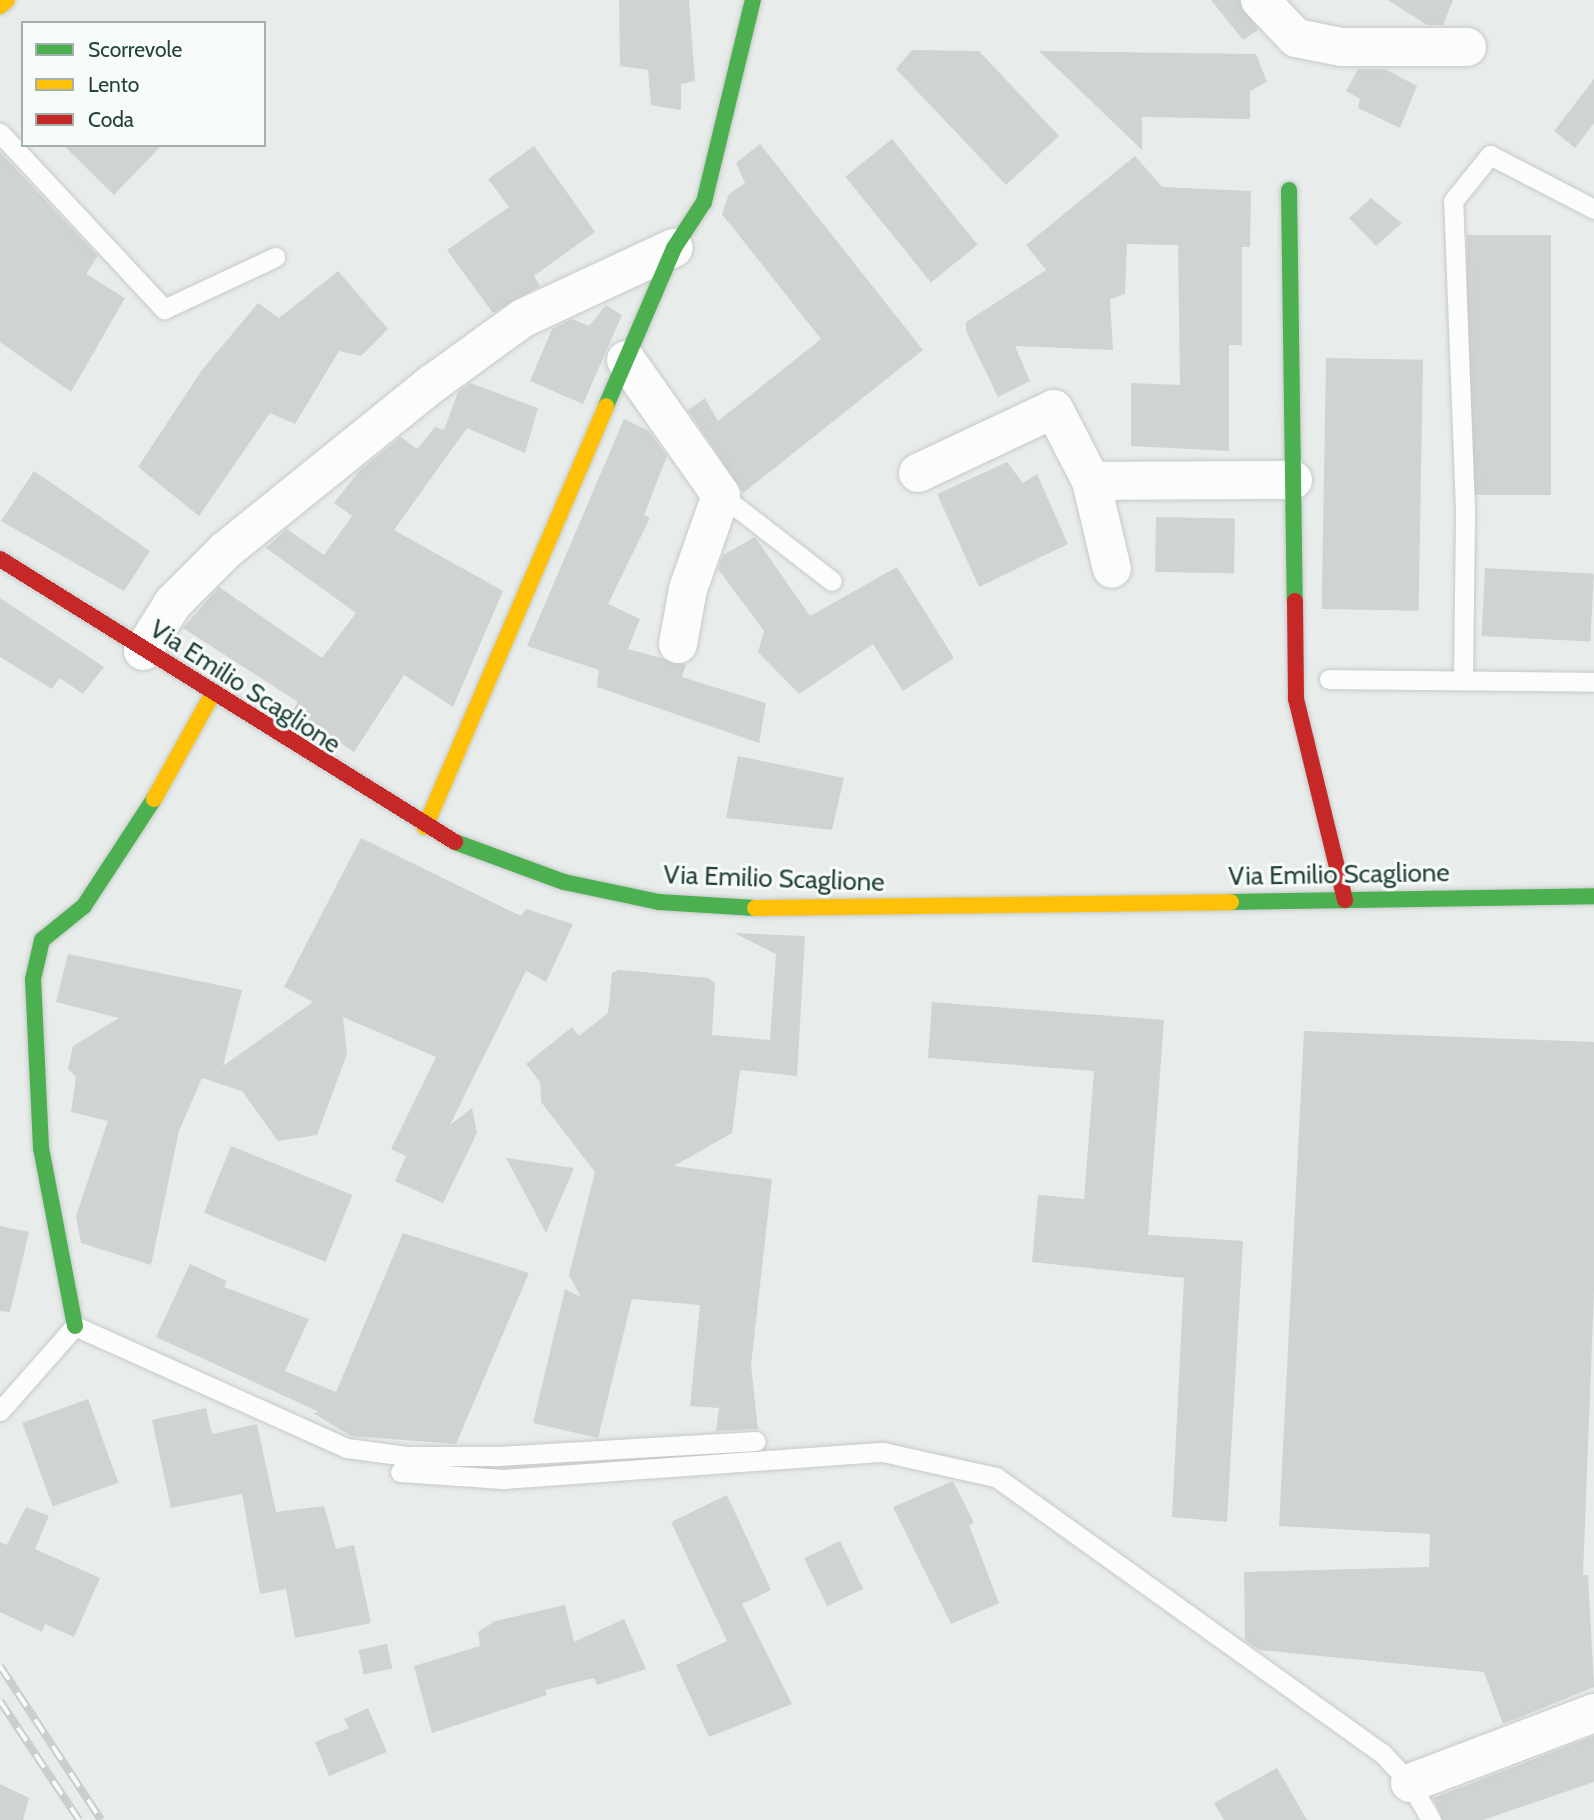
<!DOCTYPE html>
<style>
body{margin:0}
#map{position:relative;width:1594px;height:1820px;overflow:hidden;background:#e8edeb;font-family:Cabin,sans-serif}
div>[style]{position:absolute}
.building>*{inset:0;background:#cfd4d2;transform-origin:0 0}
.roads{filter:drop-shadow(0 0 2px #c5cac8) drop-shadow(0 0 2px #c5cac8)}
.lane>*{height:19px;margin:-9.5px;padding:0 9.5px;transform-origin:9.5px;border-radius:9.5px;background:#fcfcfc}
.street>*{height:38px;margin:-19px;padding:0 19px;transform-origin:19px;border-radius:19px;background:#fcfcfc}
.fast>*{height:16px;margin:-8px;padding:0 8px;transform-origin:8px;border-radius:8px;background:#4caf50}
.slow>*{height:16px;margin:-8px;padding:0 8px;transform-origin:8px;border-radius:8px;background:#ffc107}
.jam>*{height:16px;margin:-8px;padding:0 8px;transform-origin:8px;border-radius:8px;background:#c62828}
.rail>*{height:8px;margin-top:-4px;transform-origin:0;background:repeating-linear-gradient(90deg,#f7fbf9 0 16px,#c9cdcc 0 32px);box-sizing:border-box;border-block:2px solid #c9cdcc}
span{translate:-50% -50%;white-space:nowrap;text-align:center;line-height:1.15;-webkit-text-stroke:6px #f7fbf9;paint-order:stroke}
.street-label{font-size:26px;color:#24423a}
.legend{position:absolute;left:21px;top:21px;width:245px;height:126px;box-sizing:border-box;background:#f7fbf9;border:2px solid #a3b1ad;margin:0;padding:9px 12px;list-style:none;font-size:21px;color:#24423a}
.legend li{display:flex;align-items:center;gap:14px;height:35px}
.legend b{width:35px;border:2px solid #a3b1ad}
</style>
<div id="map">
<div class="building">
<i style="clip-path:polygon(619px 0,689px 0,695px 81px,681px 84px,681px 110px,651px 105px,648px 70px,620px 66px)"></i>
<i style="clip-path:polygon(1211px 0,1239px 0,1258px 30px,1243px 40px)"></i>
<i style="clip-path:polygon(1388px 0,1453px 0,1443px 25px,1427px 25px)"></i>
<i style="clip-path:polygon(912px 50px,979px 51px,1059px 136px,1006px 185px,896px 69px)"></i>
<i style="clip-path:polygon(1039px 51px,1256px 54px,1267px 82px,1250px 91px,1250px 119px,1142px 117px,1142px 150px)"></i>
<i style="clip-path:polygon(1358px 69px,1385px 69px,1417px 86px,1400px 128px,1358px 108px,1360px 99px,1346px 91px)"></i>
<i style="clip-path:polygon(1594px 79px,1594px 123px,1575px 148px,1554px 131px)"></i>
<i style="left:892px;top:139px;width:136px;height:60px;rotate:51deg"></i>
<i style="clip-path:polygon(760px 144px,923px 350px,743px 493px,688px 410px,705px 398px,718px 421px,821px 339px,722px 214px,729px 194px,745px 183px,736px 163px)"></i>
<i style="clip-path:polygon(63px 145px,162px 145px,114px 195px)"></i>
<i style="clip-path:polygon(534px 146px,595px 232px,534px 276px,540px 286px,493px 313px,447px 250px,509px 207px,488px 179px)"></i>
<i style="clip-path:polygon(0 152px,98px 256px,86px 274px,125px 298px,71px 392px,0 342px)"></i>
<i style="clip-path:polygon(1135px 156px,1162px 187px,1251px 191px,1250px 247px,1242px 247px,1242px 345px,1229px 345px,1229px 451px,1131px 446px,1131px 383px,1180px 385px,1178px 245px,1127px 244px,1125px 294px,1110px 299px,1113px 350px,1015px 346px,1030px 381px,998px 397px,966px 331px,966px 322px,1046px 270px,1026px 245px)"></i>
<i style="clip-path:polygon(1371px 198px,1402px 223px,1376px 246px,1349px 218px)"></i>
<i style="left:1467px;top:235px;width:84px;height:260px"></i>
<i style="clip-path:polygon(338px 271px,388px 329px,361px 356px,339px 351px,295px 424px,270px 413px,199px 516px,138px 467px,202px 370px,258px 303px,279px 318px)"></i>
<i style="clip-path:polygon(606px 305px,622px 315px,583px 404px,530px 381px,552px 329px,572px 319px,589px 326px)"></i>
<i style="left:1326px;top:358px;width:97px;height:251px;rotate:1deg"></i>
<i style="clip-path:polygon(470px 383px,538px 408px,525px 453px,467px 428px,394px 530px,503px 591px,453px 707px,404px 675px,354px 752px,292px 712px,298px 702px,183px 628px,219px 587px,322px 658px,356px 613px,266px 548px,287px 529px,324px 555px,352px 516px,334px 503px,359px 471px,401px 437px,417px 449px,435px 427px,444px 430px,458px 392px)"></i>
<i style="clip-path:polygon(624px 419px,649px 431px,667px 456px,644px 515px,650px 518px,608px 604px,640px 619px,628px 649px,686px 665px,682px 677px,766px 703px,759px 743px,597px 687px,599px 670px,527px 646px)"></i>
<i style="clip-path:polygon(1007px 462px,1023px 483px,1037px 474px,1068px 544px,979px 587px,937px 494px)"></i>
<i style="clip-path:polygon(34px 471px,150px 551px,124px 591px,1px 521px)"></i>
<i style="left:1156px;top:517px;width:79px;height:55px;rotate:1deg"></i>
<i style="clip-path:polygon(755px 537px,810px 616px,897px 567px,954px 658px,903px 691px,873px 644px,799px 694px,758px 652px,764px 631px,718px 569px,723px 555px)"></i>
<i style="left:1485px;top:568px;width:109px;height:68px;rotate:3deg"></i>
<i style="clip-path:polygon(0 598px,104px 667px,83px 694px,60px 678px,52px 689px,0 657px)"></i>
<i style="clip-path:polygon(738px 756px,844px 778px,832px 830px,726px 818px)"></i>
<i style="clip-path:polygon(361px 838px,521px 916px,526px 909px,573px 924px,546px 982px,526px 971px,450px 1125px,472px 1108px,477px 1133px,443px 1203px,395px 1181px,406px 1156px,391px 1149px,436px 1057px,343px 1017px,347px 1054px,317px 1135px,278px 1141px,242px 1091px,202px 1078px,179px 1131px,151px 1265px,81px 1243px,76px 1216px,108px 1121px,71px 1112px,76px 1077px,68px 1069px,73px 1046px,119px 1018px,56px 1002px,68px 954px,242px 990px,223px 1066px,313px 1002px,284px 987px)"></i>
<i style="clip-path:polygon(734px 933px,805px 936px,797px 1076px,740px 1070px,732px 1133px,674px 1166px,772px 1179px,751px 1365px,758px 1429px,716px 1431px,719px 1408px,690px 1406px,700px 1305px,632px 1299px,598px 1438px,533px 1423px,565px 1289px,581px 1297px,569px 1275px,595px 1172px,541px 1102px,540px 1082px,526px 1064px,572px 1027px,579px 1036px,608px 1013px,612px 973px,619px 970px,708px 978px,715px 983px,712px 1035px,770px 1040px,776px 954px)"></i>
<i style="clip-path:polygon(932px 1002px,1164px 1020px,1148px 1235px,1243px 1241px,1227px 1522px,1172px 1517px,1184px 1278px,1032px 1262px,1038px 1195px,1084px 1199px,1094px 1071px,928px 1058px)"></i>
<i style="clip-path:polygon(1304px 1031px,1594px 1042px,1594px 1291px,1583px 1575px,1588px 1575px,1594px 1687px,1503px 1724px,1484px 1672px,1259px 1650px,1245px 1640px,1244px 1572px,1429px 1567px,1430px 1534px,1279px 1526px)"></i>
<i style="left:231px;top:1146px;width:131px;height:72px;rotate:22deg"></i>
<i style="clip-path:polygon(506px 1158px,574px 1168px,546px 1233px)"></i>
<i style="clip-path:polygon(0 1226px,29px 1232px,10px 1312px,0 1311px)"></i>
<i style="clip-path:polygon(403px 1233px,529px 1273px,456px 1444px,351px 1436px,313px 1413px,319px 1412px,156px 1337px,190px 1264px,227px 1281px,224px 1287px,309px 1319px,285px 1371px,336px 1392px)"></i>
<i style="left:88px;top:1399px;width:89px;height:70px;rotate:70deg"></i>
<i style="clip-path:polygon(206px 1408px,212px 1434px,257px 1424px,276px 1512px,324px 1506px,336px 1549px,354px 1545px,371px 1623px,295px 1638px,286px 1589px,260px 1594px,242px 1494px,171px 1508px,152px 1420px)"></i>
<i style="clip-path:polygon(953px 1481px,974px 1523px,969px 1525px,999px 1603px,951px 1624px,893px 1507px)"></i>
<i style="clip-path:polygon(727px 1495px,771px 1590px,742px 1604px,792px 1704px,709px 1737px,676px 1665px,727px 1641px,671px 1522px)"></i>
<i style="clip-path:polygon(26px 1507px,49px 1516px,35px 1549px,100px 1578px,74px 1637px,45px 1624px,42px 1632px,0 1612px,0 1542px,7px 1545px)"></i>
<i style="left:840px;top:1541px;width:53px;height:40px;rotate:64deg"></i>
<i style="clip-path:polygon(565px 1605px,574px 1642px,624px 1619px,646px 1669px,597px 1685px,594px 1678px,545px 1690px,547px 1695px,432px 1733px,414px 1666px,480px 1646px,478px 1632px,495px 1621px)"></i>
<i style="left:387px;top:1644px;width:25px;height:29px;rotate:78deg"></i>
<i style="clip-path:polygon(368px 1708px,387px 1752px,329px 1776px,315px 1742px,349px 1728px,344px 1719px)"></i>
<i style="clip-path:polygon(1594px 1736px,1594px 1782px,1483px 1820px,1443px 1820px,1433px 1798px)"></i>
<i style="clip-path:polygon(1277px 1768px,1307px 1820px,1224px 1820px,1214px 1803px)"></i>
<i style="clip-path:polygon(0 1784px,29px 1798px,23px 1820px,0 1820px)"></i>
</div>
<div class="roads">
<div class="lane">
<i style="left:0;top:133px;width:241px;rotate:47deg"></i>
<i style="left:164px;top:309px;width:123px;rotate:-25.1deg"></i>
<i style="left:721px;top:495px;width:140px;rotate:37.8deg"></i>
<i style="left:1329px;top:679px;width:265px;rotate:0.6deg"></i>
<i style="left:1463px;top:680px;width:172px;rotate:-89.3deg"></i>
<i style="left:1465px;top:508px;width:307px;rotate:-92.2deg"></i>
<i style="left:1453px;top:201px;width:59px;rotate:-51.2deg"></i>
<i style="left:1490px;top:155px;width:117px;rotate:27.4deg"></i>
<i style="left:0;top:1411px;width:113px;rotate:-48.6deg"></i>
<i style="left:75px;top:1326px;width:298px;rotate:24.2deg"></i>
<i style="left:347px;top:1448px;width:60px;rotate:7.7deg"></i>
<i style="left:406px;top:1456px;width:91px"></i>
<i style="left:497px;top:1456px;width:259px;rotate:-3.3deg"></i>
<i style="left:400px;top:1472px;width:103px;rotate:3.9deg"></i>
<i style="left:503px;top:1479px;width:381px;rotate:-4.1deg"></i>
<i style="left:883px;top:1452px;width:116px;rotate:12.5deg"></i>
<i style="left:996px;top:1477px;width:475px;rotate:35.6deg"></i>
<i style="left:1382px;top:1753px;width:41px;rotate:47deg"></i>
<i style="left:1410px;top:1783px;width:43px;rotate:60.4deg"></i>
</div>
<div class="street">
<i style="left:1260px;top:0;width:52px;rotate:46.5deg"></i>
<i style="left:1296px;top:38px;width:47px;rotate:11.1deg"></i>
<i style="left:1342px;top:47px;width:125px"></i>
<i style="left:626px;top:360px;width:165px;rotate:54.9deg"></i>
<i style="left:721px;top:495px;width:100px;rotate:109.3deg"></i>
<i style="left:688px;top:589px;width:56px;rotate:100.3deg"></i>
<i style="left:918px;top:473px;width:150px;rotate:-25.2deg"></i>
<i style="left:1054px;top:409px;width:81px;rotate:62.8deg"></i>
<i style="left:1091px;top:481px;width:202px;rotate:-0.3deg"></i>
<i style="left:1091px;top:481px;width:90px;rotate:76.6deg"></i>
<i style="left:143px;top:651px;width:57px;rotate:-58deg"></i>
<i style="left:173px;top:603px;width:75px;rotate:-45deg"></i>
<i style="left:226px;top:550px;width:265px;rotate:-38.9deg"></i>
<i style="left:432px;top:384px;width:112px;rotate:-36deg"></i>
<i style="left:523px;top:318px;width:166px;rotate:-24.9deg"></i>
<i style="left:1410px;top:1783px;width:197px;rotate:-20.8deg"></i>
</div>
<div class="fast">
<i style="left:1289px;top:190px;width:411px;rotate:89.2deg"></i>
<i style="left:606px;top:406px;width:172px;rotate:-66.7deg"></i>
<i style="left:674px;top:248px;width:55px;rotate:-56.9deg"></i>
<i style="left:704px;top:202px;width:208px;rotate:-76.4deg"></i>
<i style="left:455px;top:842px;width:116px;rotate:20.2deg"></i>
<i style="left:564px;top:882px;width:97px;rotate:11.9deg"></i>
<i style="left:659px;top:902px;width:96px;rotate:3.6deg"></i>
<i style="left:1231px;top:902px;width:363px;rotate:-0.9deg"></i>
<i style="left:75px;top:1326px;width:181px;rotate:-100.8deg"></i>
<i style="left:41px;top:1148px;width:169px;rotate:-92.7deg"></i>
<i style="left:33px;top:979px;width:40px;rotate:-77deg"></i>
<i style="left:42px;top:940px;width:54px;rotate:-39deg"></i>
<i style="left:84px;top:906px;width:128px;rotate:-56.8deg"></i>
</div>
<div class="slow">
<i style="left:0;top:6px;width:9px;rotate:-41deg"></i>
<i style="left:154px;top:799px;width:119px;rotate:-60.9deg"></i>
<i style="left:425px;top:827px;width:458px;rotate:-66.7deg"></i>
<i style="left:755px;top:908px;width:476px;rotate:-0.7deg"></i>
</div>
<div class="jam">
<i style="left:0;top:559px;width:536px;rotate:31.88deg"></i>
<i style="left:1295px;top:601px;width:98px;rotate:89.4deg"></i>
<i style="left:1296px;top:699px;width:207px;rotate:76.3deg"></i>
</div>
</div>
<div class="rail">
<i style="left:0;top:1666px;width:184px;rotate:56.7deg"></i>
<i style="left:0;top:1701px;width:143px;rotate:56.4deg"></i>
</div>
<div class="street-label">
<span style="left:245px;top:687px;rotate:33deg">Via Emilio Scaglione</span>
<span style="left:1339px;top:875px;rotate:-1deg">Via Emilio Scaglione</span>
<span style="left:774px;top:879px;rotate:2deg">Via Emilio Scaglione</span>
</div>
<ul class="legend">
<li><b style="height:9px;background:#4caf50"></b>Scorrevole</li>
<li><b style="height:9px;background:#ffc107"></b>Lento</li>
<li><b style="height:9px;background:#c62828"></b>Coda</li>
</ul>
</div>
